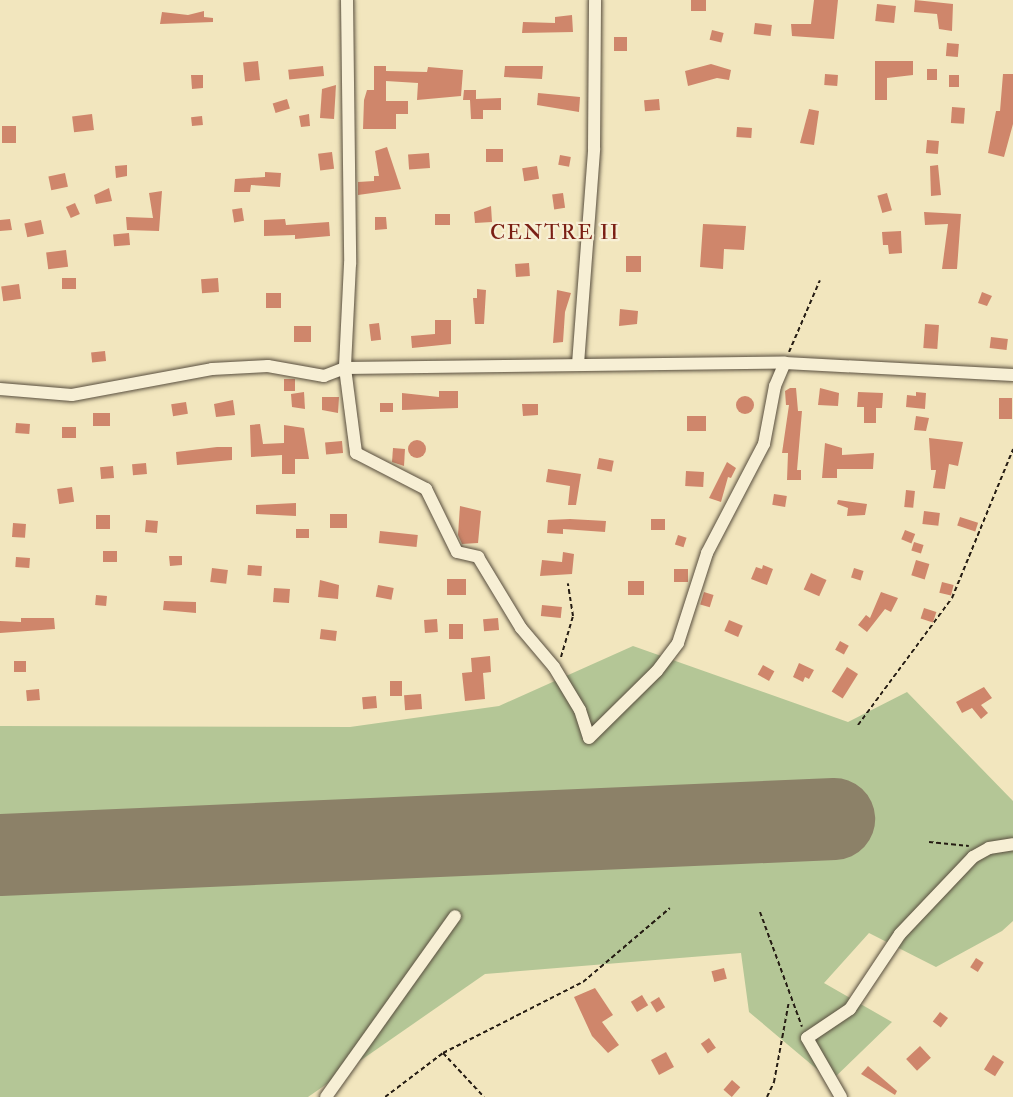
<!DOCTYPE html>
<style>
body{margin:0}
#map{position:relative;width:1013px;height:1097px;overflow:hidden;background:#f2e6be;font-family:"IM FELL Double Pica",serif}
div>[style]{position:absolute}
.green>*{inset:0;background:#b4c696}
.runway>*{height:82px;margin:-41px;padding:0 41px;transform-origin:41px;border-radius:41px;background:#8c8168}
.building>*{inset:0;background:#cf866b;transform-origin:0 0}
.round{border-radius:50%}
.path>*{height:2px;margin-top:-1px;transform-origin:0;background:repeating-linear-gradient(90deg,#251c13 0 4.5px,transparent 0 7.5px)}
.roads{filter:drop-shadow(0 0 2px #584e3e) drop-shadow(0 0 2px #584e3e)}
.minor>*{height:12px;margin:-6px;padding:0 6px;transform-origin:6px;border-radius:6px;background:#f7efd5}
span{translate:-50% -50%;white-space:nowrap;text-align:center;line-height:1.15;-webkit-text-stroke:4.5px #f7efd5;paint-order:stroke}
.neighbourhood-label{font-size:21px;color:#7a1f14;letter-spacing:1.5px}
</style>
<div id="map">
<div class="green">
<i style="clip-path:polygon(633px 646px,848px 722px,907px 692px,1013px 801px,1013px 921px,1002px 931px,936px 967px,869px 933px,824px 983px,892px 1022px,831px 1081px,749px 1012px,741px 953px,485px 974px,308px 1097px,0 1097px,0 726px,350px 727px,499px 706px)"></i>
</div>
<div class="runway">
<i style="left:0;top:855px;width:835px;rotate:-2.47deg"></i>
</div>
<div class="building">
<i style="left:691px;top:0;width:15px;height:11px"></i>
<i style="clip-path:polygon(814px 0,838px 0,834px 39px,792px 36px,791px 24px,811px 24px)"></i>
<i style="clip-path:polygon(915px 0,953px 4px,952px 31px,939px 29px,937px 14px,914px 12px)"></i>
<i style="left:877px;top:4px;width:19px;height:17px;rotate:6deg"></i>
<i style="clip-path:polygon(204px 11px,204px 17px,213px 18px,213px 22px,160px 24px,162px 12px,188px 15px)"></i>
<i style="clip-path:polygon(572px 15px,573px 32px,522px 33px,523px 22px,555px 23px,555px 17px)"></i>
<i style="left:755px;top:23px;width:17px;height:11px;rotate:7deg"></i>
<i style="left:712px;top:30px;width:12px;height:10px;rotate:14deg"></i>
<i style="left:614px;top:37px;width:13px;height:14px"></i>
<i style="left:947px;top:43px;width:12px;height:13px;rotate:5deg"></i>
<i style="left:258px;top:61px;width:19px;height:15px;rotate:84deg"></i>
<i style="clip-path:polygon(875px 61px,913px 61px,913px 75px,887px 78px,887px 100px,875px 100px)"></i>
<i style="clip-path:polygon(711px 64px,731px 70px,729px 80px,717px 78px,688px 86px,685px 71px)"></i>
<i style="left:323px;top:66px;width:10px;height:35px;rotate:84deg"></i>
<i style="clip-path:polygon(374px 66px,386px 66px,386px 71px,427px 72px,428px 67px,463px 70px,461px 96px,417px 100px,418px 83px,386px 81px,386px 101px,408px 101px,408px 114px,396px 114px,396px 129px,363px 129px,364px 100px,367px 90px,374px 90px)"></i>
<i style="clip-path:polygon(505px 66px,543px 66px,542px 79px,504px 77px)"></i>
<i style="left:927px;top:69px;width:10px;height:11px"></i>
<i style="left:825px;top:74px;width:13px;height:11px;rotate:4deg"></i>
<i style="clip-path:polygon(1003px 74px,1013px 74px,1013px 124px,1004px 157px,988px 153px,996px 111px,1000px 111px)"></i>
<i style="clip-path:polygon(191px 75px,203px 75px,203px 88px,192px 89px)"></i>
<i style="left:949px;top:75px;width:10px;height:12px"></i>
<i style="clip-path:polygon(336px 85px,334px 119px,320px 118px,322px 89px)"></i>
<i style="clip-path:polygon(464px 90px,476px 90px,476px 99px,501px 98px,501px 110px,483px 110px,483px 119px,471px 119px,470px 100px,463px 100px)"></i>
<i style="clip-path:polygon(538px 93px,580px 97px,579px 112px,537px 105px)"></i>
<i style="left:287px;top:99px;width:10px;height:15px;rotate:73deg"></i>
<i style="left:659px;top:99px;width:11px;height:15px;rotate:85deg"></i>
<i style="left:952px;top:107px;width:13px;height:16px;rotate:4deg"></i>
<i style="clip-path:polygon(809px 109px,819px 111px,814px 145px,800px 143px)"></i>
<i style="left:92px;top:114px;width:16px;height:20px;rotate:83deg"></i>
<i style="clip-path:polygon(309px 114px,310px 126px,301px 127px,299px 116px)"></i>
<i style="left:202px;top:116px;width:9px;height:11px;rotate:84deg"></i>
<i style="left:16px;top:126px;width:17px;height:14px;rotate:90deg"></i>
<i style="left:737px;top:127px;width:15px;height:10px;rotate:4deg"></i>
<i style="left:927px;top:140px;width:12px;height:13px;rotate:5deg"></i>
<i style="clip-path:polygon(387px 147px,401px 189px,358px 195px,358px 182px,374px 181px,374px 176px,379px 176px,375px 151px)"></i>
<i style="left:503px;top:149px;width:13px;height:17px;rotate:90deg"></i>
<i style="left:332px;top:152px;width:17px;height:14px;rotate:83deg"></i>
<i style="left:429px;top:153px;width:15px;height:21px;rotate:86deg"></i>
<i style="left:560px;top:155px;width:11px;height:10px;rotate:10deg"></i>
<i style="clip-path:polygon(127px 165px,127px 176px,116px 178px,115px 166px)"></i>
<i style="clip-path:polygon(938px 165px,941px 195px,931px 196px,930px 166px)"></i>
<i style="left:537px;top:166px;width:13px;height:15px;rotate:81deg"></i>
<i style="clip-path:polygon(265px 172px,281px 173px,280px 187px,251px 185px,250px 192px,234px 192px,235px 179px,265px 177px)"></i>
<i style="left:65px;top:173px;width:14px;height:17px;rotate:78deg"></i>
<i style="clip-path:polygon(109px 188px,112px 201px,96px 204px,94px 195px)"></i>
<i style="clip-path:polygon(162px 191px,159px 231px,127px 230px,126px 217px,153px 218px,149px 193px)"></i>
<i style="left:563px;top:193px;width:15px;height:11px;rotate:82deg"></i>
<i style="left:887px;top:193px;width:18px;height:10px;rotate:74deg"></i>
<i style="left:75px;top:203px;width:12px;height:10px;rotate:66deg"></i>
<i style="clip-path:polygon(491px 206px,492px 222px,475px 223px,474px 212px)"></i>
<i style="left:242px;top:208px;width:13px;height:10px;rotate:81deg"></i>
<i style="clip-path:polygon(924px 212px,961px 214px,957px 269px,942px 269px,948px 224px,925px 225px)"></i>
<i style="left:450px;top:214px;width:11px;height:15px;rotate:90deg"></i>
<i style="clip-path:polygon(375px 217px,386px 217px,387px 229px,375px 230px)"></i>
<i style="clip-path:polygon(10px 219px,12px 230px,0 231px,0 220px)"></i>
<i style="clip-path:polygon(285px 219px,286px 225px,329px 222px,330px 236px,295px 239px,295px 235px,264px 236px,264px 220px)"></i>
<i style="left:41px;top:220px;width:14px;height:17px;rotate:78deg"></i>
<i style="clip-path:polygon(703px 224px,746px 226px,744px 250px,724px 249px,723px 269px,700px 267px)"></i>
<i style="clip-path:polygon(901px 231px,902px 253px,889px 254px,888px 245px,883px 245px,882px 232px)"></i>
<i style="left:129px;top:233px;width:12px;height:16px;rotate:85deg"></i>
<i style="left:66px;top:250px;width:17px;height:20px;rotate:83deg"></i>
<i style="left:626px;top:256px;width:15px;height:16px"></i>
<i style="left:529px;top:263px;width:13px;height:14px;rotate:86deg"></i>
<i style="left:76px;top:278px;width:11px;height:14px;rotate:90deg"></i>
<i style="left:218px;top:278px;width:14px;height:17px;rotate:86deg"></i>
<i style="left:19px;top:284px;width:15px;height:18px;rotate:82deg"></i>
<i style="clip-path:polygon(477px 289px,486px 290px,484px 324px,475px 324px,473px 298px,477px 298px)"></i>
<i style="clip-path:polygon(557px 290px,571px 293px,565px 312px,563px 342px,553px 343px)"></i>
<i style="clip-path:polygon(982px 292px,992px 296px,987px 306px,978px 303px)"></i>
<i style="left:266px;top:293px;width:15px;height:15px"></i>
<i style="clip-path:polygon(620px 309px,638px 311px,637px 324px,619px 326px)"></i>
<i style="clip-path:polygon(435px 320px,451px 320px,451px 344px,412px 348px,411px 336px,435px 334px)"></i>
<i style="left:379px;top:323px;width:17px;height:10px;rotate:83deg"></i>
<i style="left:925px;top:324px;width:14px;height:24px;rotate:4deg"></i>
<i style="left:294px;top:326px;width:17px;height:16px"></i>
<i style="left:991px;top:337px;width:17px;height:11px;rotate:7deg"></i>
<i style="left:105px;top:351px;width:10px;height:14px;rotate:84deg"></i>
<i style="left:284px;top:379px;width:11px;height:12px"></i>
<i style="clip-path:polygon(790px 388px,796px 388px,798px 411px,802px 411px,797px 470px,801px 470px,801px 480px,787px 480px,788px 453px,782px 453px,789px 405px,786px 405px,785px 391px)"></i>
<i style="clip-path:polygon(820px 388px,839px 393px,838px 406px,818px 405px)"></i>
<i style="clip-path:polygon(439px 391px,458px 391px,458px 408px,402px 410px,402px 393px,439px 397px)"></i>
<i style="clip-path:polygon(304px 392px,305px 409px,292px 407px,291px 394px)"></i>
<i style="clip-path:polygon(858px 392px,883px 393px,882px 408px,876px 408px,876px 423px,864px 423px,864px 407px,857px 407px)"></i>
<i style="clip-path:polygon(916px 392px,926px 393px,925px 409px,906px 407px,907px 395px,916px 396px)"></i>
<i class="round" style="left:736px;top:396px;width:18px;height:18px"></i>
<i style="clip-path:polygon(322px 397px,339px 397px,338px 413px,322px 410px)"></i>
<i style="left:999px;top:398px;width:13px;height:21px"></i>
<i style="clip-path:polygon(233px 400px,235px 415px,216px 417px,214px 404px)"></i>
<i style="left:186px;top:402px;width:12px;height:15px;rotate:81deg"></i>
<i style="left:380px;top:403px;width:13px;height:9px"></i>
<i style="clip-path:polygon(522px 404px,538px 404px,538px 415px,523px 416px)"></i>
<i style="left:110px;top:413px;width:13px;height:17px;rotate:90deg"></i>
<i style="left:687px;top:416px;width:19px;height:15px"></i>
<i style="clip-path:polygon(916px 416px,929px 418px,926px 431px,914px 430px)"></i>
<i style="left:16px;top:423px;width:14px;height:10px;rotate:4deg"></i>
<i style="clip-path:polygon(260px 424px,263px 444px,284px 443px,284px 425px,304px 428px,309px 459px,295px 459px,295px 474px,282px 474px,282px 455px,251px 457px,250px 425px)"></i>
<i style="left:62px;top:427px;width:14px;height:11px"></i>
<i style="clip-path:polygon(929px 438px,963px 442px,958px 466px,949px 464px,945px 489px,933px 488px,936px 470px,931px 470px)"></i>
<i class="round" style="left:408px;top:440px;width:18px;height:18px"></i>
<i style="left:342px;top:441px;width:12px;height:17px;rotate:85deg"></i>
<i style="clip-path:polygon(825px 443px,842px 448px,842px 455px,874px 453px,873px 469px,837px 469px,837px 478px,822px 478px)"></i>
<i style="clip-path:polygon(217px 447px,232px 447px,232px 460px,177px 465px,176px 452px)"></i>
<i style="clip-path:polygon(393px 448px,405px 449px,404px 466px,392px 462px)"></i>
<i style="left:599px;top:458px;width:15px;height:11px;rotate:11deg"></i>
<i style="clip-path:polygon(727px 462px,736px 468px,731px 478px,728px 477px,721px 502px,709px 498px)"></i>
<i style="left:146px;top:463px;width:11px;height:14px;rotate:85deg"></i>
<i style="left:113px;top:466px;width:12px;height:13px;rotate:85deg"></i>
<i style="clip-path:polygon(548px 469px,581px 474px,576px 505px,568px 505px,570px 486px,546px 482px)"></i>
<i style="left:686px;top:471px;width:18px;height:15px;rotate:3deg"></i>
<i style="left:72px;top:487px;width:15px;height:15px;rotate:82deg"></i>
<i style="left:906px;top:490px;width:9px;height:17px;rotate:6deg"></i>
<i style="left:774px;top:494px;width:13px;height:11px;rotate:9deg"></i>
<i style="clip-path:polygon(838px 500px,867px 504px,865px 515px,847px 516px,848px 508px,837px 504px)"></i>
<i style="clip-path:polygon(296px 503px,296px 516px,256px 514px,256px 505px)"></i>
<i style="clip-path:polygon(460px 506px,481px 511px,478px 543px,462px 544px,458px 535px)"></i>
<i style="left:924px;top:511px;width:16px;height:13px;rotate:7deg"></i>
<i style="left:330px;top:514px;width:17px;height:14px"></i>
<i style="left:110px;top:515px;width:14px;height:14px;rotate:90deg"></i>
<i style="left:960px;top:517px;width:19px;height:9px;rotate:18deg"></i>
<i style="clip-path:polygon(570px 519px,606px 521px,605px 532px,563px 529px,563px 534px,547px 533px,548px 520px)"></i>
<i style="left:651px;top:519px;width:14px;height:11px"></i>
<i style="left:146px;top:520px;width:12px;height:12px;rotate:5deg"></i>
<i style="left:13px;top:523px;width:13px;height:14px;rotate:4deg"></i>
<i style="left:296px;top:529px;width:13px;height:9px"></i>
<i style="left:905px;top:530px;width:11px;height:10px;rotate:22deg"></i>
<i style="left:380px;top:531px;width:38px;height:12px;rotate:6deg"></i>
<i style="left:678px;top:535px;width:9px;height:10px;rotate:18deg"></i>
<i style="left:914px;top:542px;width:10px;height:9px;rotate:17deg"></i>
<i style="left:103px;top:551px;width:14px;height:11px"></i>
<i style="clip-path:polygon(563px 552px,574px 554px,572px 574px,540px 576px,542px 560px,562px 562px)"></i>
<i style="clip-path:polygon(169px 556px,182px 556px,182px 565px,170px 566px)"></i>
<i style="left:16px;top:557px;width:14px;height:10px;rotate:4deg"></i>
<i style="left:916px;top:560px;width:14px;height:16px;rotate:17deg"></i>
<i style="left:248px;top:565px;width:14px;height:10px;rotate:4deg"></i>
<i style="clip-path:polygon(763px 565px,773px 569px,767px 585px,751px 579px,756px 567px,762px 569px)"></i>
<i style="left:212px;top:568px;width:16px;height:14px;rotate:7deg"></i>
<i style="left:854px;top:568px;width:10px;height:10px;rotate:17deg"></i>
<i style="left:674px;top:569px;width:14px;height:13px"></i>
<i style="left:811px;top:573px;width:17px;height:18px;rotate:24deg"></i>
<i style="left:447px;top:579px;width:19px;height:16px"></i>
<i style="clip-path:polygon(320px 580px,339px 585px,338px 599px,318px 597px)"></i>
<i style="left:628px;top:581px;width:16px;height:14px"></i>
<i style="left:942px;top:582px;width:12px;height:11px;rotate:14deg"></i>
<i style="left:378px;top:585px;width:16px;height:12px;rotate:11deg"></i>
<i style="left:274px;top:588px;width:16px;height:14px;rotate:4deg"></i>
<i style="left:704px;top:592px;width:10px;height:13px;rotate:17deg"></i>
<i style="clip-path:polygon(881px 592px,898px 598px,891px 612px,885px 609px,867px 632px,858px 625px,866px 615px,870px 618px)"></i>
<i style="left:96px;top:595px;width:11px;height:10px;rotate:5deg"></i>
<i style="clip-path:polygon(164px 601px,196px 602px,196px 613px,163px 610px)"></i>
<i style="left:542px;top:605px;width:20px;height:11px;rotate:6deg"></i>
<i style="left:924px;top:608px;width:13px;height:11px;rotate:18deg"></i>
<i style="clip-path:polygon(21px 618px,54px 618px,55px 629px,0 633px,0 621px,21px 622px)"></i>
<i style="left:498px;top:618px;width:12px;height:15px;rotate:85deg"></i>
<i style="left:437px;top:619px;width:13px;height:13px;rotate:86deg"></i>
<i style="left:729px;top:620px;width:15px;height:12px;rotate:23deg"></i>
<i style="left:449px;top:624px;width:14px;height:15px"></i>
<i style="left:321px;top:629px;width:16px;height:10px;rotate:7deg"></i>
<i style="left:840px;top:641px;width:10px;height:10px;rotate:29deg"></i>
<i style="clip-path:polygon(490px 656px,491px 672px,483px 673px,485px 699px,465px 701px,462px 673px,472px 672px,471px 658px)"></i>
<i style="left:14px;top:661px;width:12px;height:11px"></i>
<i style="clip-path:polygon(799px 663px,814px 670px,809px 679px,805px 677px,803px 682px,793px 677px)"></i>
<i style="left:763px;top:665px;width:13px;height:11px;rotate:29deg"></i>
<i style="left:847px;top:667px;width:13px;height:29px;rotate:32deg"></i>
<i style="left:390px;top:681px;width:12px;height:15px"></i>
<i style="clip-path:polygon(984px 687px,992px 698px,981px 705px,988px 713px,981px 719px,972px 708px,962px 713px,956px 702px)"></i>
<i style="left:39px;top:689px;width:11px;height:13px;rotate:85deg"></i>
<i style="left:421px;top:694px;width:15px;height:17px;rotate:86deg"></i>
<i style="left:376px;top:696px;width:12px;height:14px;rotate:85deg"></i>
<i style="left:976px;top:958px;width:9px;height:11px;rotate:32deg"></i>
<i style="left:724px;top:968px;width:11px;height:13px;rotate:75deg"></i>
<i style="clip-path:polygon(595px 988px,613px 1015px,602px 1022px,619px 1045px,608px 1053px,592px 1036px,574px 997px)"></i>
<i style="left:642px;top:995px;width:12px;height:13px;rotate:59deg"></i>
<i style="left:659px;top:997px;width:12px;height:10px;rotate:59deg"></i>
<i style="left:940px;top:1012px;width:10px;height:12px;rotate:37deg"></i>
<i style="left:709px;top:1038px;width:12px;height:10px;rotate:55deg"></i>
<i style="left:920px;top:1046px;width:16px;height:19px;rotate:47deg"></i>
<i style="left:666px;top:1052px;width:17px;height:17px;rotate:62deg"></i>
<i style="left:993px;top:1055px;width:13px;height:17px;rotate:32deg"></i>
<i style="clip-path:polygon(868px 1066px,897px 1091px,895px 1095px,861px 1074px)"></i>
<i style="left:732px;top:1080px;width:11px;height:13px;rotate:41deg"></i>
</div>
<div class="path">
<i style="left:789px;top:352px;width:78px;rotate:-66.7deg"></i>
<i style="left:561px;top:657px;width:43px;rotate:-73.7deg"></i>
<i style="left:573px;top:616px;width:33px;rotate:-99deg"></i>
<i style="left:858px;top:725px;width:158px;rotate:-53.5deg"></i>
<i style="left:952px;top:598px;width:161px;rotate:-67.7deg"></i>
<i style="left:929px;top:842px;width:40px;rotate:5.7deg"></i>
<i style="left:760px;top:912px;width:122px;rotate:69.9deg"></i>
<i style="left:443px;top:1053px;width:60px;rotate:47deg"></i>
<i style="left:385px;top:1097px;width:73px;rotate:-37.2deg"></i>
<i style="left:443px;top:1053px;width:157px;rotate:-26.9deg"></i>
<i style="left:583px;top:982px;width:114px;rotate:-40.4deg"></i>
<i style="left:767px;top:1097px;width:17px;rotate:-65deg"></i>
<i style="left:774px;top:1082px;width:82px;rotate:-79.5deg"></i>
</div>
<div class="roads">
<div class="minor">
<i style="left:347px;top:0;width:264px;rotate:89.3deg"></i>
<i style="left:350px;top:264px;width:104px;rotate:92.8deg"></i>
<i style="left:345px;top:368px;width:86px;rotate:82.6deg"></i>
<i style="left:356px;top:453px;width:79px;rotate:27.2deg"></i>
<i style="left:426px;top:489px;width:70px;rotate:63.8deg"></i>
<i style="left:457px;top:552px;width:22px;rotate:13deg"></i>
<i style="left:478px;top:557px;width:83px;rotate:58.8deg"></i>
<i style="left:521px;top:628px;width:51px;rotate:49.8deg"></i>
<i style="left:554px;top:667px;width:50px;rotate:58.8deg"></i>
<i style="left:580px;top:710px;width:29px;rotate:72deg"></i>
<i style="left:578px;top:364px;width:216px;rotate:-85.7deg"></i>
<i style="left:594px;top:149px;width:149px;rotate:-89.6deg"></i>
<i style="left:0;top:389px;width:72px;rotate:4.8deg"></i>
<i style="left:72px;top:395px;width:142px;rotate:-10.5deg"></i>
<i style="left:212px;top:369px;width:56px;rotate:-3.1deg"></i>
<i style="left:268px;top:366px;width:57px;rotate:10.1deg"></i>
<i style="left:324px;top:376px;width:22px;rotate:-21deg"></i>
<i style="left:345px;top:368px;width:440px;rotate:-0.7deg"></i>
<i style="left:785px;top:363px;width:228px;rotate:3deg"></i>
<i style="left:589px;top:738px;width:95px;rotate:-44.6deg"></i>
<i style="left:657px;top:671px;width:35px;rotate:-53deg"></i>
<i style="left:678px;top:643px;width:95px;rotate:-72.1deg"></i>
<i style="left:707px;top:553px;width:123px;rotate:-62.4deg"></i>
<i style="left:764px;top:444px;width:59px;rotate:-79.3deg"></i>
<i style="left:775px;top:386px;width:25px;rotate:-67deg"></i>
<i style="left:326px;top:1097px;width:222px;rotate:-54.5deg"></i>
<i style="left:841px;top:1097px;width:68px;rotate:-120deg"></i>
<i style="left:807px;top:1038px;width:52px;rotate:-34deg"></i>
<i style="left:850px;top:1009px;width:90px;rotate:-56.3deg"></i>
<i style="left:900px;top:934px;width:106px;rotate:-46.5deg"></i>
<i style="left:973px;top:857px;width:18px;rotate:-29deg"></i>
<i style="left:989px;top:848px;width:24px;rotate:-9deg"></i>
</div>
</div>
<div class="neighbourhood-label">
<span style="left:555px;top:233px">CENTRE II</span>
</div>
</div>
